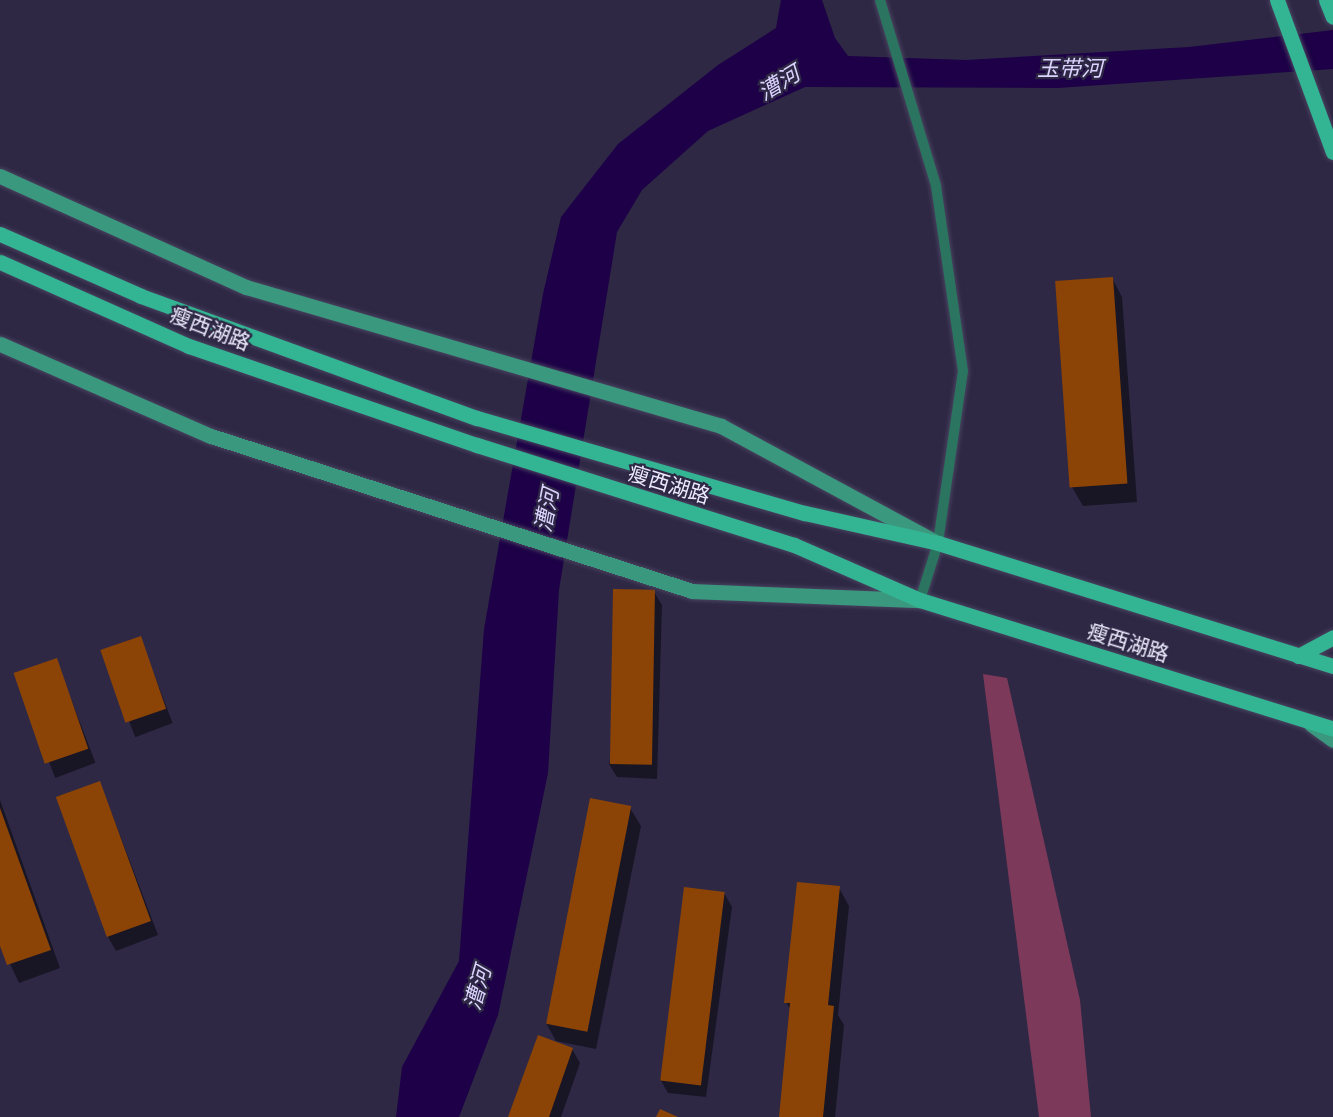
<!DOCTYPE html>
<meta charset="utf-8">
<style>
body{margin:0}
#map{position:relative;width:1333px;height:1117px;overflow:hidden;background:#2e2845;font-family:"PT Sans Narrow","Noto Sans SC",sans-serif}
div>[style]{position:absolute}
.green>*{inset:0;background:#7d395a}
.water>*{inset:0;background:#1d0047}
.shadow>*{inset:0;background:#0007;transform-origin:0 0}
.building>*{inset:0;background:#8c4406;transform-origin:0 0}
.roads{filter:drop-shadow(0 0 2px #48435f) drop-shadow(0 0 2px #48435f)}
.lane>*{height:10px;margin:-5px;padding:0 5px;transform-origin:5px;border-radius:5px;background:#2a7460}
.secondary>*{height:15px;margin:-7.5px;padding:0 7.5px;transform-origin:7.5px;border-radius:7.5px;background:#3a987e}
.primary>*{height:15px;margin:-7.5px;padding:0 7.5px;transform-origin:7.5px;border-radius:7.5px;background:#33b594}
span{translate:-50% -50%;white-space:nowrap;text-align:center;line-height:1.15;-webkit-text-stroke:4.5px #2e2845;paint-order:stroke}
.street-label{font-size:21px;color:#ebe9fc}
.water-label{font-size:22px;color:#dad3fe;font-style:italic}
</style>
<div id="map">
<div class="green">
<i style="clip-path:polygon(983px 674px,1007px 678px,1080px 1000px,1091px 1117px,1039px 1117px)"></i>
</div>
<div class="water">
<i style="clip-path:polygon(781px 0,822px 0,835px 38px,848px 56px,966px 60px,1189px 47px,1333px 30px,1333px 69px,1058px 88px,805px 87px,708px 131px,642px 190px,617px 232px,559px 590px,548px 773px,498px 1015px,459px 1117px,396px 1117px,402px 1067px,459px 961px,484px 629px,543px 294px,561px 217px,618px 144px,718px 65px,776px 28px)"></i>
</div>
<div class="shadow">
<i style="clip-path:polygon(1112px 278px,1122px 297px,1137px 502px,1083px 506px,1072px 487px)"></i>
<i style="clip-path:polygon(654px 592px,662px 605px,657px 779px,617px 777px,609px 764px)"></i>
<i style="left:140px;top:638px;width:91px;height:40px;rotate:69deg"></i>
<i style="left:56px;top:660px;width:110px;height:43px;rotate:69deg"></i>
<i style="clip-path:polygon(100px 783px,158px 935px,116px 951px,108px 937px)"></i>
<i style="clip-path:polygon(0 800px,60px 968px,19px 983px,0 942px)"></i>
<i style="clip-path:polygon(630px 808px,641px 826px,596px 1049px,556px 1041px,546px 1023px)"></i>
<i style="clip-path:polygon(839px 888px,849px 906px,838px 1015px,844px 1025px,835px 1117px,780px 1117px,791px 1011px,786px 1002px)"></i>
<i style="clip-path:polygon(724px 893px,732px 907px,706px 1097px,668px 1093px,660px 1079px)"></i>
<i style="clip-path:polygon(572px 1049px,580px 1063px,561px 1117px,510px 1117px)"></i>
</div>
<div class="building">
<i style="left:1113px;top:277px;width:207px;height:58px;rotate:86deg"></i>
<i style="left:613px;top:589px;width:42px;height:175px;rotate:1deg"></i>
<i style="left:141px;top:636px;width:77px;height:43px;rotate:71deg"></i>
<i style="left:57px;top:658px;width:96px;height:46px;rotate:71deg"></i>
<i style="left:100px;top:781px;width:149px;height:47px;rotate:70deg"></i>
<i style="left:590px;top:798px;width:42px;height:230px;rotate:11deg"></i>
<i style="clip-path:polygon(0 808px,51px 950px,7px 965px,0 946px)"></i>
<i style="clip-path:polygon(797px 882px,840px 886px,828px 1005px,834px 1006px,823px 1117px,779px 1117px,790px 1003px,784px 1003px)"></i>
<i style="left:684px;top:887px;width:41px;height:195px;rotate:7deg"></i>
<i style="clip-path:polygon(538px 1035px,573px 1048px,549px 1117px,508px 1117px)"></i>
<i style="clip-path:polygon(660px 1109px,678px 1117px,656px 1117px)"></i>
</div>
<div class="roads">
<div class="lane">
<i style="left:880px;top:0;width:194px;rotate:73.2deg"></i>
<i style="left:936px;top:186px;width:187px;rotate:81.7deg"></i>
<i style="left:963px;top:371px;width:174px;rotate:98.3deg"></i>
<i style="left:938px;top:543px;width:60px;rotate:107.5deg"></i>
</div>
<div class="secondary">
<i style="left:0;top:176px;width:270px;rotate:24.3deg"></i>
<i style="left:246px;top:287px;width:495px;rotate:16.3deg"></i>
<i style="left:721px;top:426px;width:240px;rotate:28.4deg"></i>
<i style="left:0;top:344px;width:230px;rotate:23.6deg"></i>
<i style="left:211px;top:436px;width:505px;rotate:17.86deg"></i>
<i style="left:692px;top:591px;width:227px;rotate:2.3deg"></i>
<i style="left:1311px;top:724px;width:27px;rotate:36deg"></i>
</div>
<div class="primary">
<i style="left:1277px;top:0;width:162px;rotate:69.8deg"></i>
<i style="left:1326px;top:0;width:18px;rotate:68deg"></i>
<i style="left:0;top:234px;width:154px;rotate:23.7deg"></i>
<i style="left:141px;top:296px;width:357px;rotate:20deg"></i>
<i style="left:477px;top:418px;width:341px;rotate:16.2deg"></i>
<i style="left:805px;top:513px;width:136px;rotate:12.7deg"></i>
<i style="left:938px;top:543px;width:414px;rotate:17.3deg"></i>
<i style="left:0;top:262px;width:207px;rotate:24deg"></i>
<i style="left:189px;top:346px;width:305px;rotate:19deg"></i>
<i style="left:477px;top:445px;width:332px;rotate:17.5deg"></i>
<i style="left:794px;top:545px;width:137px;rotate:23.6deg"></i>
<i style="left:920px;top:600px;width:433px;rotate:17.3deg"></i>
<i style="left:1298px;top:656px;width:40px;rotate:-28deg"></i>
</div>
</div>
<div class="street-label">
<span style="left:210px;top:329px;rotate:21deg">瘦西湖路</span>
<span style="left:669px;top:485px;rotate:17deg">瘦西湖路</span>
<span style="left:1128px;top:643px;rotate:17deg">瘦西湖路</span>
</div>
<div class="water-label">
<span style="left:1070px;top:69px">玉带河</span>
<span style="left:779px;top:83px;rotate:-31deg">漕河</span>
<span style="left:547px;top:510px;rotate:-79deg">漕河</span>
<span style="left:478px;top:988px;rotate:-74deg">漕河</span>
</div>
</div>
